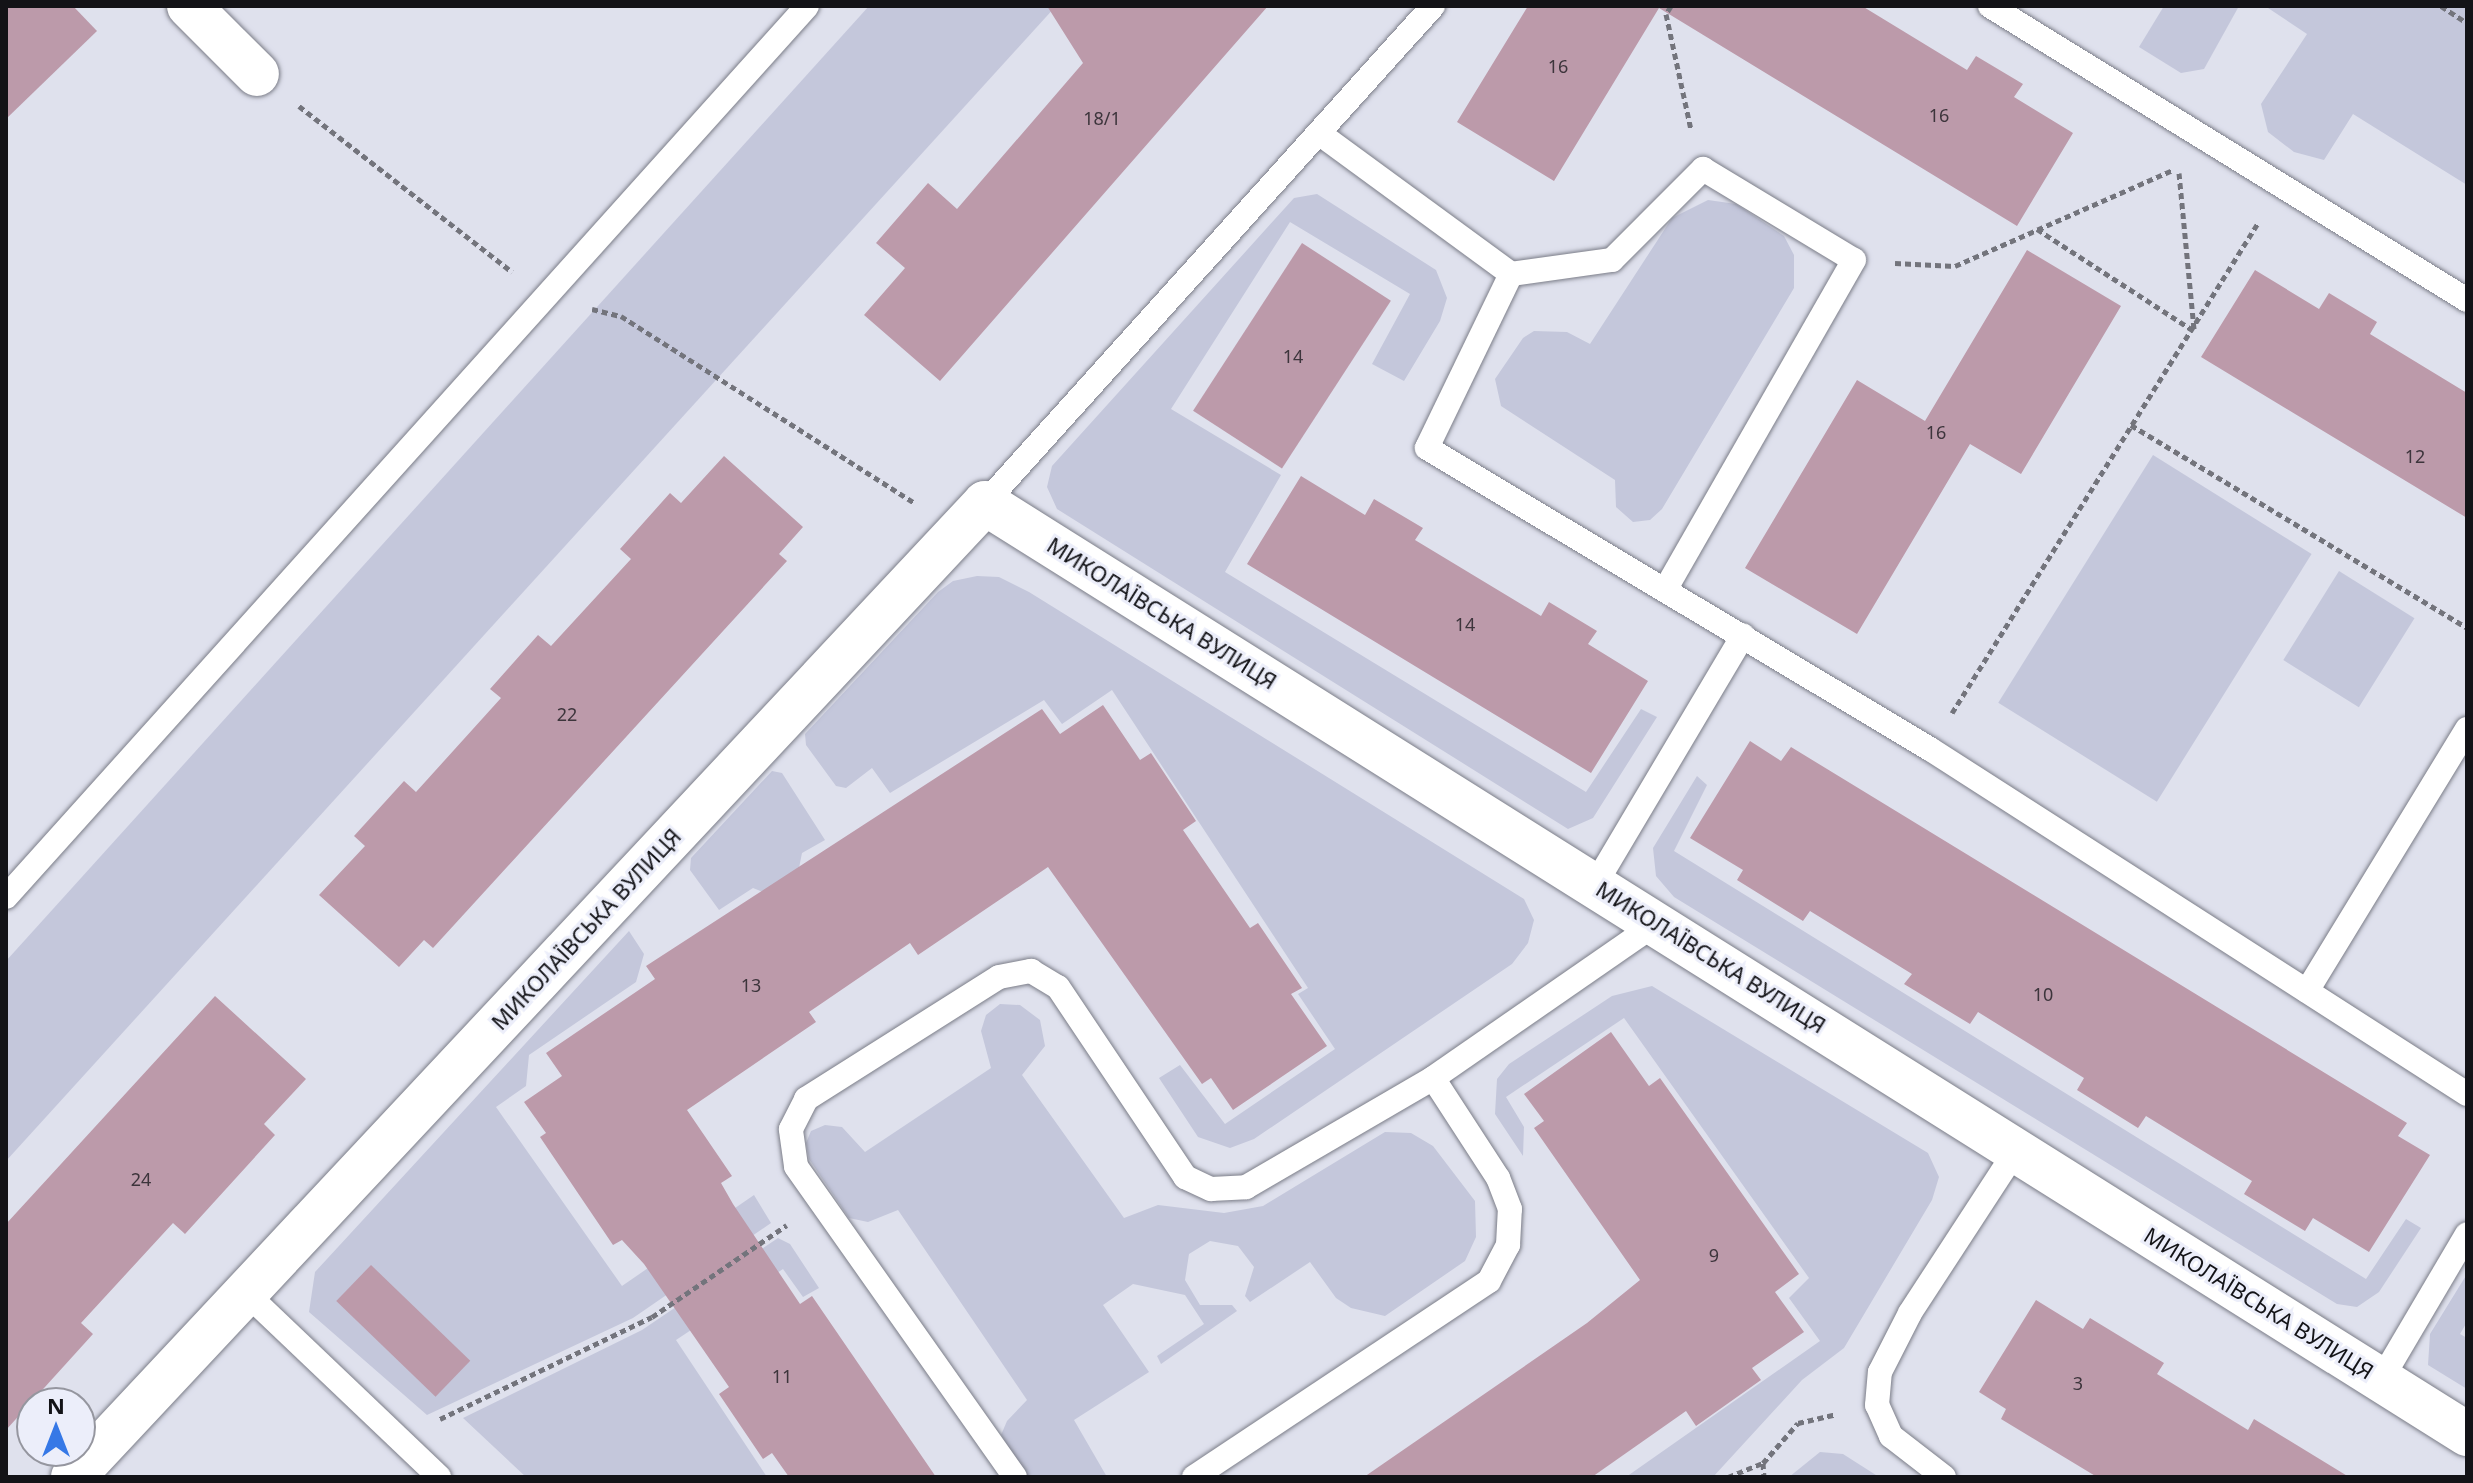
<!DOCTYPE html>
<meta charset="utf-8">
<style>
body{margin:0}
#map{position:relative;width:2473px;height:1483px;overflow:hidden;background:#dfe1ed;font-family:"Noto Sans",sans-serif}
div>[style]{position:absolute}
.green>*{inset:0;background:#c4c7db;transform-origin:0 0}
.building>*{inset:0;background:#bc9aaa;transform-origin:0 0}
.path>*{height:5px;margin-top:-2.5px;transform-origin:0;background:repeating-linear-gradient(90deg,#73747c 0 6px,transparent 0 10px)}
.roads{filter:drop-shadow(0 0 2px #7b7d88) drop-shadow(0 0 2px #7b7d88)}
.service>*{height:24px;margin:-12px;padding:0 12px;transform-origin:12px;border-radius:12px;background:#fff}
.minor>*{height:44px;margin:-22px;padding:0 22px;transform-origin:22px;border-radius:22px;background:#fff}
span{translate:-50% -50%;white-space:nowrap;text-align:center;line-height:1.15;-webkit-text-stroke:6px #eceefa;paint-order:stroke}
.number-label{font-size:18px;color:#3d353c}
.number-label span{-webkit-text-stroke-width:0}
.street-label{font-size:22px;color:#131317}
.frame{position:absolute;inset:0;border:8px solid #131317;pointer-events:none}
.north{position:absolute;left:16px;top:1387px;width:80px;height:80px;box-sizing:border-box;background:#eceefa;border:2px solid #95969f;border-radius:50%;rotate:0deg;font-size:22px;font-weight:700;line-height:32px;text-align:center;color:#131317}
.north::after{content:'';display:block;margin:auto;width:28px;height:36px;background:#3678e6;clip-path:polygon(50% 0,100% 100%,50% 72%,0 100%)}
</style>
<div id="map">
<div class="green">
<i style="clip-path:polygon(869px 6px,1056px 6px,6px 1161px,6px 961px)"></i>
<i style="clip-path:polygon(2164px 6px,2239px 6px,2204px 69px,2181px 73px,2139px 47px)"></i>
<i style="clip-path:polygon(2265px 6px,2467px 6px,2467px 185px,2353px 114px,2324px 160px,2294px 152px,2268px 132px,2261px 104px,2307px 34px)"></i>
<i style="clip-path:polygon(1317px 194px,1436px 270px,1447px 298px,1440px 321px,1404px 381px,1372px 364px,1410px 294px,1290px 222px,1171px 409px,1281px 475px,1225px 572px,1586px 792px,1641px 709px,1657px 717px,1593px 818px,1568px 829px,1057px 509px,1047px 487px,1052px 466px,1294px 198px)"></i>
<i style="clip-path:polygon(1708px 200px,1736px 204px,1784px 236px,1794px 255px,1794px 288px,1662px 509px,1650px 520px,1633px 522px,1616px 507px,1615px 480px,1501px 406px,1495px 379px,1523px 338px,1534px 331px,1567px 332px,1590px 344px,1672px 218px)"></i>
<i style="left:2153px;top:455px;width:187px;height:292px;rotate:32deg"></i>
<i style="left:2339px;top:571px;width:89px;height:105px;rotate:32deg"></i>
<i style="clip-path:polygon(977px 576px,999px 577px,1029px 592px,1524px 899px,1534px 920px,1528px 943px,1512px 964px,1254px 1139px,1230px 1148px,1198px 1137px,1159px 1078px,1180px 1065px,1225px 1124px,1335px 1049px,1298px 994px,1308px 988px,1112px 690px,1062px 724px,1044px 700px,890px 793px,872px 768px,846px 788px,836px 786px,806px 745px,805px 734px,938px 592px,953px 581px)"></i>
<i style="clip-path:polygon(772px 771px,782px 773px,825px 840px,802px 853px,799px 868px,763px 892px,753px 888px,719px 910px,690px 870px,691px 858px)"></i>
<i style="clip-path:polygon(1697px 776px,1707px 785px,1674px 851px,2366px 1279px,2406px 1219px,2421px 1228px,2379px 1292px,2357px 1307px,2337px 1304px,1674px 897px,1656px 876px,1653px 848px)"></i>
<i style="clip-path:polygon(629px 931px,644px 954px,636px 982px,529px 1055px,526px 1086px,496px 1107px,622px 1286px,754px 1195px,771px 1223px,633px 1318px,427px 1415px,309px 1312px,315px 1272px)"></i>
<i style="clip-path:polygon(1652px 986px,1928px 1153px,1939px 1177px,1932px 1200px,1844px 1348px,1802px 1380px,1713px 1477px,1626px 1477px,1820px 1341px,1789px 1298px,1809px 1278px,1624px 1018px,1506px 1097px,1524px 1127px,1523px 1156px,1495px 1114px,1497px 1079px,1509px 1064px,1612px 996px)"></i>
<i style="clip-path:polygon(1000px 1004px,1020px 1005px,1040px 1020px,1045px 1046px,1022px 1075px,1124px 1218px,1158px 1205px,1224px 1213px,1263px 1206px,1385px 1132px,1411px 1133px,1433px 1146px,1475px 1201px,1476px 1237px,1465px 1261px,1385px 1316px,1351px 1308px,1336px 1298px,1310px 1262px,1250px 1302px,1245px 1296px,1254px 1267px,1238px 1246px,1210px 1241px,1189px 1254px,1185px 1280px,1200px 1305px,1232px 1305px,1237px 1311px,1161px 1364px,1157px 1356px,1204px 1324px,1185px 1295px,1133px 1284px,1103px 1305px,1149px 1372px,1074px 1420px,1107px 1477px,1027px 1477px,1001px 1435px,1007px 1421px,1027px 1400px,898px 1210px,868px 1222px,849px 1218px,809px 1159px,806px 1143px,811px 1131px,825px 1125px,842px 1127px,865px 1152px,991px 1068px,981px 1031px,986px 1015px)"></i>
<i style="clip-path:polygon(778px 1238px,790px 1244px,819px 1288px,803px 1297px,783px 1269px,676px 1340px,767px 1477px,526px 1477px,463px 1418px,642px 1330px)"></i>
<i style="clip-path:polygon(2467px 1274px,2467px 1322px,2460px 1334px,2467px 1338px,2467px 1389px,2428px 1365px,2430px 1334px)"></i>
<i style="clip-path:polygon(1820px 1452px,1843px 1454px,1879px 1477px,1789px 1477px)"></i>
</div>
<div class="building">
<i style="clip-path:polygon(6px 6px,73px 6px,97px 31px,6px 119px)"></i>
<i style="clip-path:polygon(1047px 6px,1268px 6px,940px 381px,864px 315px,905px 268px,876px 243px,928px 183px,957px 209px,1083px 63px)"></i>
<i style="clip-path:polygon(1528px 6px,1862px 6px,1967px 70px,1976px 56px,2023px 84px,2014px 97px,2073px 133px,2017px 226px,1659px 8px,1554px 181px,1457px 122px)"></i>
<i style="left:1302px;top:243px;width:106px;height:200px;rotate:33deg"></i>
<i style="clip-path:polygon(2027px 250px,2121px 306px,2021px 474px,1970px 444px,1857px 634px,1745px 568px,1857px 380px,1925px 421px)"></i>
<i style="clip-path:polygon(2255px 270px,2319px 309px,2329px 293px,2377px 322px,2370px 334px,2467px 393px,2467px 518px,2201px 357px)"></i>
<i style="clip-path:polygon(724px 456px,803px 527px,779px 554px,787px 561px,433px 948px,424px 940px,399px 967px,319px 895px,365px 846px,354px 836px,404px 781px,416px 792px,501px 698px,490px 689px,538px 635px,551px 646px,631px 559px,620px 549px,670px 493px,681px 503px)"></i>
<i style="clip-path:polygon(1301px 476px,1365px 515px,1374px 499px,1423px 528px,1415px 540px,1541px 616px,1549px 602px,1597px 631px,1588px 644px,1648px 681px,1591px 773px,1247px 564px)"></i>
<i style="clip-path:polygon(1103px 705px,1140px 760px,1151px 753px,1196px 821px,1183px 830px,1250px 928px,1258px 923px,1302px 988px,1291px 994px,1327px 1046px,1233px 1110px,1211px 1078px,1202px 1084px,1048px 867px,918px 955px,910px 943px,809px 1012px,816px 1022px,687px 1110px,732px 1176px,721px 1183px,733px 1204px,800px 1304px,812px 1296px,936px 1477px,789px 1477px,772px 1453px,763px 1459px,719px 1394px,729px 1387px,644px 1264px,622px 1240px,613px 1245px,540px 1137px,546px 1133px,524px 1102px,562px 1076px,546px 1053px,655px 979px,646px 966px,1042px 709px,1060px 734px)"></i>
<i style="clip-path:polygon(1750px 741px,1781px 761px,1791px 747px,2407px 1123px,2398px 1136px,2430px 1155px,2369px 1252px,2313px 1218px,2305px 1231px,2244px 1194px,2252px 1181px,2146px 1116px,2138px 1128px,2077px 1090px,2084px 1078px,1978px 1012px,1970px 1024px,1904px 984px,1912px 974px,1810px 911px,1803px 921px,1737px 880px,1743px 870px,1690px 838px)"></i>
<i style="clip-path:polygon(215px 996px,306px 1079px,264px 1124px,275px 1135px,185px 1234px,173px 1223px,81px 1323px,93px 1334px,6px 1430px,6px 1224px)"></i>
<i style="clip-path:polygon(1611px 1032px,1649px 1086px,1660px 1078px,1799px 1274px,1775px 1292px,1804px 1332px,1752px 1368px,1761px 1380px,1696px 1426px,1686px 1411px,1592px 1477px,1364px 1477px,1587px 1323px,1640px 1280px,1534px 1128px,1544px 1121px,1524px 1094px)"></i>
<i style="left:371px;top:1265px;width:138px;height:50px;rotate:44deg"></i>
<i style="clip-path:polygon(2036px 1300px,2083px 1329px,2090px 1318px,2164px 1363px,2157px 1374px,2248px 1430px,2254px 1419px,2349px 1477px,2097px 1477px,2001px 1419px,2006px 1409px,1979px 1392px)"></i>
</div>
<div class="path">
<i style="left:1671px;top:6px;width:9px;rotate:122deg"></i>
<i style="left:1666px;top:14px;width:119px;rotate:77.8deg"></i>
<i style="left:2441px;top:6px;width:31px;rotate:33deg"></i>
<i style="left:299px;top:106px;width:270px;rotate:37.9deg"></i>
<i style="left:2179px;top:173px;width:158px;rotate:84.5deg"></i>
<i style="left:2037px;top:229px;width:187px;rotate:33deg"></i>
<i style="left:1895px;top:263px;width:60px;rotate:2.9deg"></i>
<i style="left:1955px;top:266px;width:238px;rotate:-23.8deg"></i>
<i style="left:592px;top:309px;width:30px;rotate:14deg"></i>
<i style="left:621px;top:316px;width:348px;rotate:32.5deg"></i>
<i style="left:2131px;top:425px;width:393px;rotate:31.1deg"></i>
<i style="left:1952px;top:713px;width:578px;rotate:-58.02deg"></i>
<i style="left:440px;top:1419px;width:235px;rotate:-25.7deg"></i>
<i style="left:652px;top:1317px;width:163px;rotate:-34.3deg"></i>
<i style="left:1763px;top:1463px;width:14px;rotate:86deg"></i>
<i style="left:1728px;top:1477px;width:38px;rotate:-22deg"></i>
<i style="left:1763px;top:1463px;width:53px;rotate:-48.8deg"></i>
<i style="left:1798px;top:1423px;width:39px;rotate:-13deg"></i>
</div>
<div class="roads">
<div class="service">
<i style="left:1990px;top:6px;width:560px;rotate:31.65deg"></i>
<i style="left:1320px;top:134px;width:237px;rotate:36.2deg"></i>
<i style="left:1511px;top:274px;width:102px;rotate:-7.9deg"></i>
<i style="left:1612px;top:260px;width:129px;rotate:-45deg"></i>
<i style="left:1703px;top:169px;width:176px;rotate:31.1deg"></i>
<i style="left:1854px;top:260px;width:378px;rotate:119.8deg"></i>
<i style="left:1511px;top:274px;width:193px;rotate:115.8deg"></i>
<i style="left:1427px;top:448px;width:586px;rotate:30.9deg"></i>
<i style="left:1930px;top:749px;width:638px;rotate:32.72deg"></i>
<i style="left:985px;top:503px;width:669px;rotate:-47.97deg"></i>
<i style="left:1596px;top:883px;width:288px;rotate:-59.3deg"></i>
<i style="left:6px;top:897px;width:1198px;rotate:-48.04deg"></i>
<i style="left:2307px;top:991px;width:307px;rotate:-58.6deg"></i>
<i style="left:245px;top:1292px;width:268px;rotate:43.6deg"></i>
<i style="left:2381px;top:1380px;width:169px;rotate:-59.5deg"></i>
<i style="left:1015px;top:1477px;width:380px;rotate:-125.2deg"></i>
<i style="left:796px;top:1166px;width:37px;rotate:-98deg"></i>
<i style="left:791px;top:1129px;width:34px;rotate:-63deg"></i>
<i style="left:806px;top:1099px;width:228px;rotate:-32.3deg"></i>
<i style="left:999px;top:977px;width:33px;rotate:-11deg"></i>
<i style="left:1031px;top:971px;width:31px;rotate:31deg"></i>
<i style="left:1058px;top:987px;width:229px;rotate:56.2deg"></i>
<i style="left:1185px;top:1177px;width:29px;rotate:25deg"></i>
<i style="left:1211px;top:1189px;width:35px;rotate:-3deg"></i>
<i style="left:1246px;top:1187px;width:216px;rotate:-30.2deg"></i>
<i style="left:1433px;top:1078px;width:272px;rotate:-34.7deg"></i>
<i style="left:1194px;top:1477px;width:354px;rotate:-33.6deg"></i>
<i style="left:1489px;top:1281px;width:41px;rotate:-62.2deg"></i>
<i style="left:1508px;top:1245px;width:36px;rotate:-87deg"></i>
<i style="left:1510px;top:1209px;width:33px;rotate:-111deg"></i>
<i style="left:1498px;top:1178px;width:119px;rotate:-123deg"></i>
<i style="left:1944px;top:1477px;width:67px;rotate:-142.3deg"></i>
<i style="left:1891px;top:1436px;width:34px;rotate:-114deg"></i>
<i style="left:1877px;top:1405px;width:33px;rotate:-85deg"></i>
<i style="left:1880px;top:1372px;width:66px;rotate:-63deg"></i>
<i style="left:1910px;top:1313px;width:196px;rotate:-56.9deg"></i>
</div>
<div class="minor">
<i style="left:189px;top:6px;width:96px;rotate:45deg"></i>
<i style="left:73px;top:1477px;width:1334px;rotate:-46.88deg"></i>
<i style="left:985px;top:503px;width:1750px;rotate:32.14deg"></i>
</div>
</div>
<div class="number-label">
<span style="left:1558px;top:66px">16</span>
<span style="left:1939px;top:115px">16</span>
<span style="left:1102px;top:118px">18/1</span>
<span style="left:1293px;top:356px">14</span>
<span style="left:1936px;top:432px">16</span>
<span style="left:2415px;top:456px">12</span>
<span style="left:1465px;top:624px">14</span>
<span style="left:567px;top:714px">22</span>
<span style="left:751px;top:985px">13</span>
<span style="left:2043px;top:994px">10</span>
<span style="left:141px;top:1179px">24</span>
<span style="left:1714px;top:1255px">9</span>
<span style="left:782px;top:1376px">11</span>
<span style="left:2078px;top:1383px">3</span>
</div>
<div class="street-label">
<span style="left:1162px;top:613px;rotate:32deg">МИКОЛАЇВСЬКА ВУЛИЦЯ</span>
<span style="left:586px;top:929px;rotate:-47deg">МИКОЛАЇВСЬКА ВУЛИЦЯ</span>
<span style="left:1711px;top:957px;rotate:32deg">МИКОЛАЇВСЬКА ВУЛИЦЯ</span>
<span style="left:2259px;top:1303px;rotate:32deg">МИКОЛАЇВСЬКА ВУЛИЦЯ</span>
</div>
<div class="frame"></div>
<div class="north">N</div>
</div>
